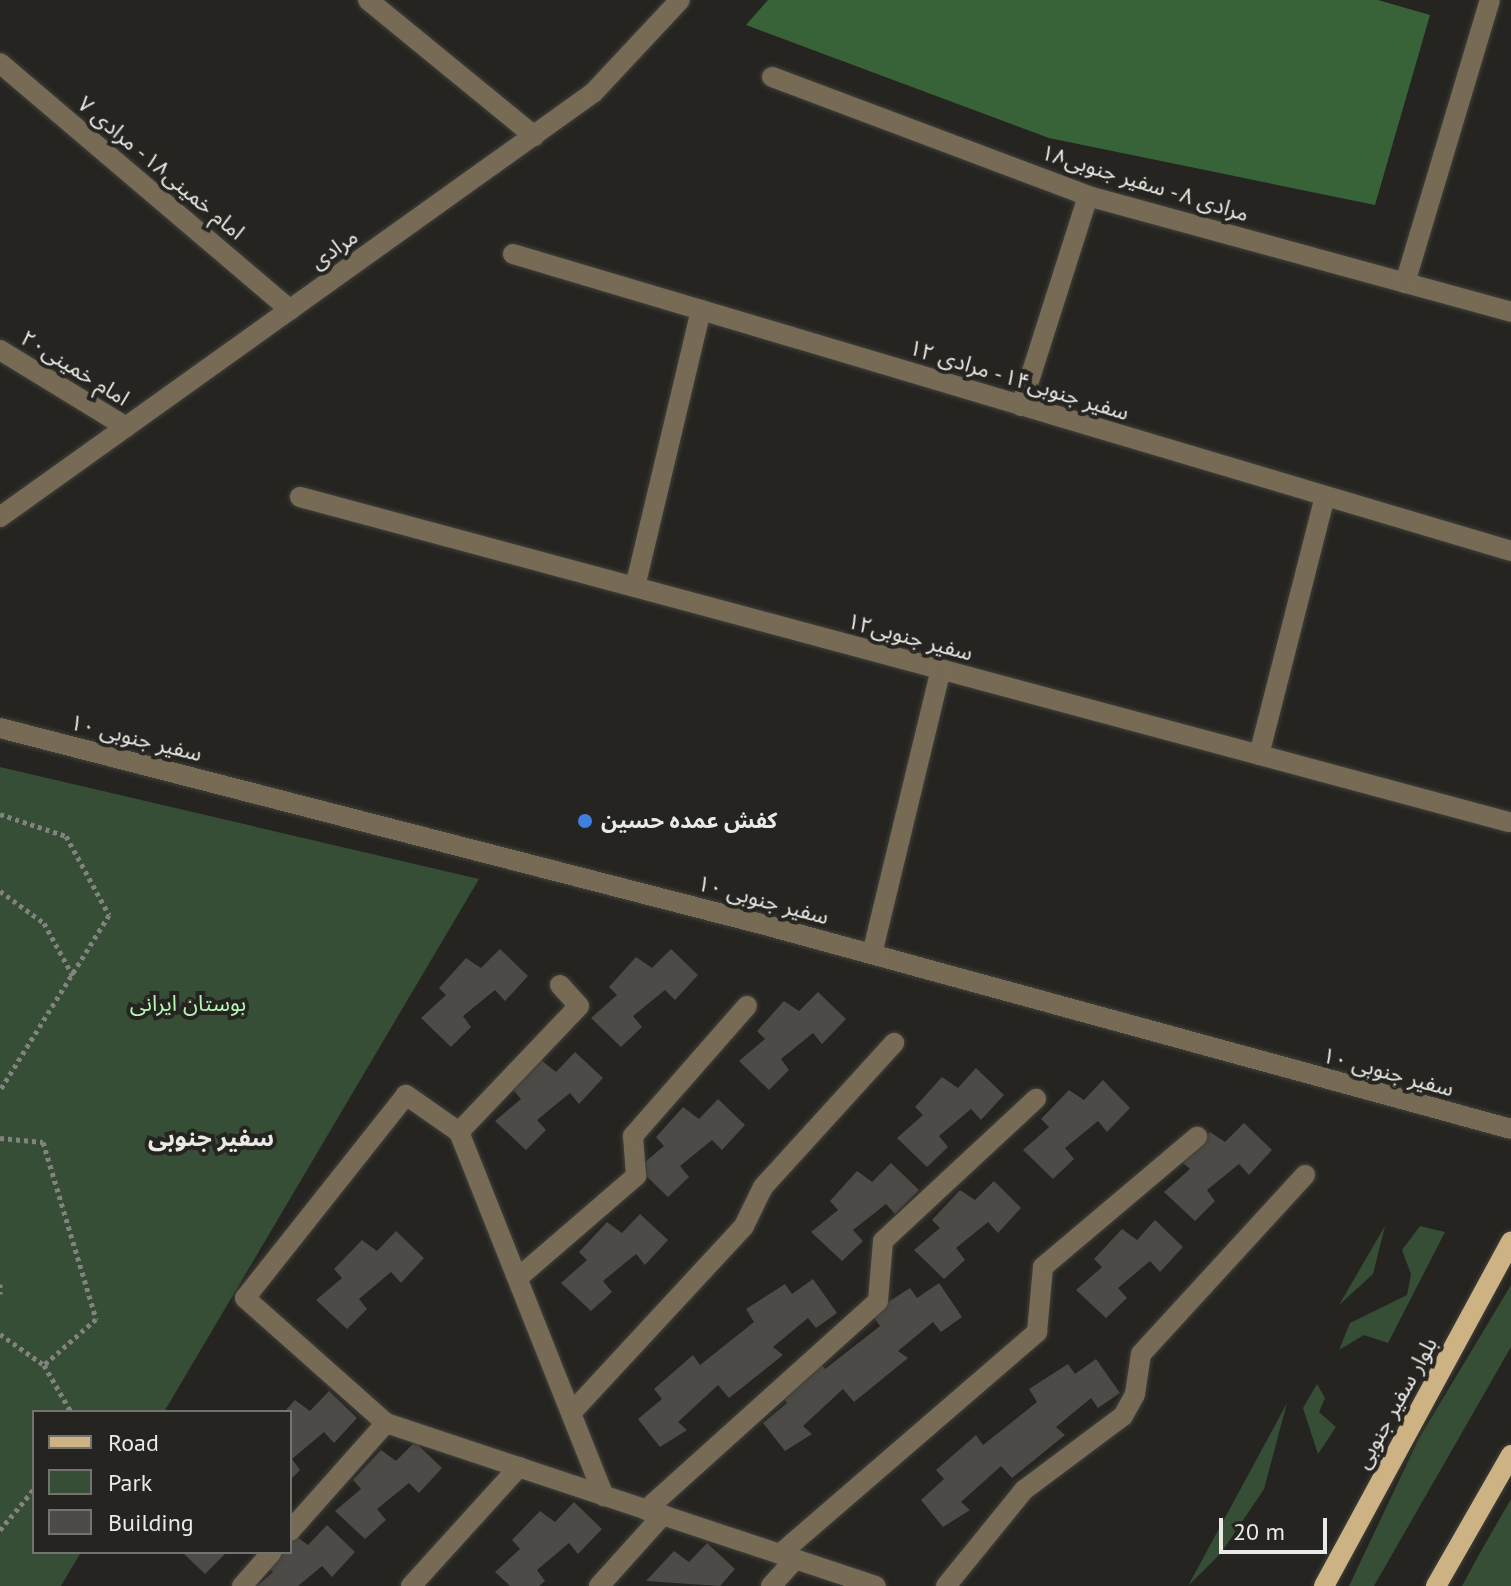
<!DOCTYPE html>
<meta charset="utf-8">
<style>
body{margin:0}
#map{position:relative;width:1511px;height:1586px;overflow:hidden;background:#252420;font-family:"PT Sans","Noto Sans Arabic",sans-serif}
div>[style]{position:absolute}
.green>*{inset:0;background:#354e35}
.forest>*{inset:0;background:#386339}
.building>*{inset:0;background:#4c4b47}
.path>*{height:5px;margin-top:-2.5px;transform-origin:0;background:repeating-linear-gradient(90deg,#82827e 0 4px,transparent 0 8px)}
.roads{filter:drop-shadow(0 0 2px #40403c) drop-shadow(0 0 2px #40403c)}
.minor>*{height:20px;margin:-10px;padding:0 10px;transform-origin:10px;border-radius:10px;background:#786b55}
.major>*{height:20px;margin:-10px;padding:0 10px;transform-origin:10px;border-radius:10px;background:#cdb283}
.dots>*{width:22px;height:22px;translate:-50% -50%;box-sizing:border-box;border:4px solid #252420;border-radius:50%}
span{translate:-50% -50%;white-space:nowrap;text-align:center;line-height:1.15;-webkit-text-stroke:8px #252420;paint-order:stroke}
.street-label{font-size:22px;color:#e9e9e6}
.poi-label{font-size:22px;color:#e9e9e6;font-weight:700}
.left{translate:0 -50%;text-align:left}
.park-label{font-size:22px;color:#b4f7b3}
.neighbourhood-label{font-size:24px;color:#e9e9e6;font-weight:700}
.legend{position:absolute;left:32px;top:1410px;width:260px;height:144px;box-sizing:border-box;background:#252420;border:2px solid #73736f;margin:0;padding:10px 14px;list-style:none;font-size:24px;color:#e9e9e6}
.legend li{display:flex;align-items:center;gap:16px;height:40px}
.legend b{width:40px;border:2px solid #73736f}
.scale{position:absolute;left:1219px;top:1518px;width:108px;height:36px;box-sizing:border-box;border:4px solid #e9e9e6;border-top:0;padding-left:10px;font-size:24px;line-height:28px;white-space:nowrap;color:#e9e9e6;-webkit-text-stroke:6px #252420;paint-order:stroke}
</style>
<div id="map">
<div class="green">
<i style="clip-path:polygon(0 767px,479px 879px,164px 1412px,34px 1412px,34px 1552px,81px 1552px,61px 1586px,0 1586px)"></i>
<i style="clip-path:polygon(1385px 1226px,1373px 1274px,1339px 1305px)"></i>
<i style="clip-path:polygon(1420px 1226px,1445px 1232px,1388px 1343px,1364px 1335px,1339px 1350px,1350px 1323px,1407px 1295px,1411px 1274px,1402px 1250px)"></i>
<i style="clip-path:polygon(1511px 1285px,1511px 1347px,1374px 1586px,1349px 1586px,1419px 1438px)"></i>
<i style="clip-path:polygon(1317px 1384px,1325px 1398px,1319px 1412px,1336px 1427px,1318px 1454px,1303px 1408px)"></i>
<i style="clip-path:polygon(1287px 1403px,1264px 1489px,1221px 1553px,1188px 1586px)"></i>
<i style="clip-path:polygon(1511px 1499px,1511px 1586px,1462px 1586px,1481px 1551px)"></i>
</div>
<div class="forest">
<i style="clip-path:polygon(768px 0,1378px 0,1430px 15px,1375px 205px,1049px 138px,746px 25px)"></i>
</div>
<div class="building">
<i style="clip-path:polygon(500px 949px,528px 976px,505px 1001px,495px 990px,463px 1016px,471px 1027px,451px 1047px,421px 1018px,446px 995px,439px 988px,466px 958px,481px 968px)"></i>
<i style="clip-path:polygon(671px 949px,698px 975px,675px 1000px,665px 990px,633px 1016px,642px 1027px,621px 1047px,591px 1018px,617px 995px,609px 987px,636px 957px,652px 968px)"></i>
<i style="clip-path:polygon(818px 992px,846px 1019px,822px 1044px,813px 1033px,781px 1059px,789px 1070px,769px 1090px,739px 1061px,765px 1039px,757px 1031px,784px 1001px,799px 1011px)"></i>
<i style="clip-path:polygon(575px 1052px,603px 1078px,579px 1104px,570px 1093px,537px 1120px,546px 1130px,526px 1150px,495px 1121px,521px 1099px,513px 1090px,541px 1060px,556px 1072px)"></i>
<i style="clip-path:polygon(976px 1068px,1004px 1095px,981px 1120px,971px 1109px,939px 1136px,948px 1147px,927px 1167px,897px 1138px,923px 1115px,915px 1107px,942px 1077px,958px 1088px)"></i>
<i style="clip-path:polygon(1103px 1080px,1130px 1108px,1107px 1132px,1098px 1121px,1065px 1148px,1074px 1159px,1053px 1179px,1023px 1150px,1049px 1127px,1041px 1119px,1069px 1090px,1084px 1100px)"></i>
<i style="clip-path:polygon(718px 1099px,745px 1125px,722px 1150px,712px 1140px,680px 1166px,689px 1177px,668px 1197px,638px 1168px,664px 1146px,656px 1137px,683px 1107px,699px 1119px)"></i>
<i style="clip-path:polygon(1244px 1123px,1272px 1150px,1249px 1175px,1239px 1164px,1207px 1190px,1215px 1201px,1195px 1221px,1164px 1192px,1190px 1169px,1182px 1162px,1210px 1132px,1225px 1142px)"></i>
<i style="clip-path:polygon(891px 1163px,919px 1190px,895px 1214px,886px 1204px,853px 1230px,863px 1241px,842px 1261px,811px 1232px,838px 1210px,830px 1201px,857px 1171px,872px 1182px)"></i>
<i style="clip-path:polygon(994px 1181px,1021px 1208px,998px 1233px,988px 1222px,956px 1248px,965px 1260px,944px 1279px,914px 1250px,940px 1228px,932px 1220px,960px 1190px,975px 1200px)"></i>
<i style="clip-path:polygon(640px 1214px,668px 1240px,645px 1265px,636px 1254px,603px 1281px,612px 1292px,591px 1311px,561px 1283px,587px 1260px,579px 1252px,607px 1222px,622px 1233px)"></i>
<i style="clip-path:polygon(1155px 1220px,1183px 1247px,1160px 1272px,1150px 1261px,1118px 1288px,1127px 1298px,1106px 1318px,1076px 1290px,1102px 1267px,1094px 1259px,1122px 1229px,1137px 1240px)"></i>
<i style="clip-path:polygon(396px 1231px,424px 1258px,401px 1283px,391px 1272px,359px 1299px,367px 1309px,347px 1329px,316px 1300px,342px 1278px,334px 1269px,362px 1240px,377px 1251px)"></i>
<i style="clip-path:polygon(813px 1279px,837px 1313px,816px 1328px,808px 1318px,773px 1347px,783px 1355px,729px 1398px,718px 1385px,678px 1422px,687px 1430px,660px 1447px,638px 1419px,662px 1399px,654px 1389px,693px 1355px,700px 1365px,754px 1322px,746px 1309px,785px 1284px,792px 1294px)"></i>
<i style="clip-path:polygon(939px 1283px,962px 1317px,941px 1332px,933px 1322px,898px 1351px,908px 1358px,854px 1402px,843px 1389px,803px 1426px,812px 1434px,785px 1451px,763px 1423px,787px 1403px,779px 1393px,817px 1359px,825px 1369px,880px 1326px,871px 1313px,910px 1288px,917px 1298px)"></i>
<i style="clip-path:polygon(1096px 1359px,1120px 1393px,1098px 1408px,1091px 1398px,1056px 1427px,1065px 1435px,1012px 1478px,1001px 1466px,961px 1502px,970px 1510px,943px 1527px,921px 1500px,944px 1479px,936px 1470px,976px 1435px,983px 1445px,1037px 1402px,1029px 1389px,1068px 1364px,1075px 1374px)"></i>
<i style="clip-path:polygon(329px 1391px,357px 1418px,334px 1443px,324px 1432px,292px 1459px,300px 1470px,290px 1480px,290px 1412px,284px 1412px,295px 1400px,310px 1411px)"></i>
<i style="clip-path:polygon(415px 1442px,442px 1468px,419px 1493px,409px 1483px,377px 1509px,386px 1520px,365px 1539px,335px 1511px,361px 1489px,353px 1480px,381px 1450px,396px 1461px)"></i>
<i style="clip-path:polygon(574px 1502px,602px 1529px,578px 1554px,569px 1543px,537px 1570px,545px 1581px,539px 1586px,510px 1586px,495px 1572px,520px 1549px,512px 1540px,540px 1511px,555px 1522px)"></i>
<i style="clip-path:polygon(327px 1525px,355px 1552px,332px 1577px,322px 1566px,298px 1586px,257px 1586px,273px 1572px,265px 1564px,276px 1552px,290px 1552px,293px 1534px,308px 1545px)"></i>
<i style="clip-path:polygon(707px 1543px,735px 1569px,720px 1586px,646px 1581px,674px 1551px,689px 1562px)"></i>
<i style="clip-path:polygon(182px 1552px,224px 1552px,225px 1554px,205px 1574px)"></i>
</div>
<div class="path">
<i style="left:0;top:814px;width:70px;rotate:18.4deg"></i>
<i style="left:66px;top:836px;width:90px;rotate:61.4deg"></i>
<i style="left:109px;top:915px;width:206px;rotate:121.9deg"></i>
<i style="left:0;top:891px;width:54px;rotate:36deg"></i>
<i style="left:44px;top:923px;width:60px;rotate:61.3deg"></i>
<i style="left:0;top:1138px;width:43px;rotate:5.3deg"></i>
<i style="left:43px;top:1142px;width:185px;rotate:73.3deg"></i>
<i style="left:96px;top:1319px;width:69px;rotate:138.5deg"></i>
<i style="left:0;top:1284px;width:10px;rotate:90deg"></i>
<i style="left:0;top:1334px;width:54px;rotate:35.2deg"></i>
<i style="left:44px;top:1365px;width:54px;rotate:60.1deg"></i>
<i style="left:0;top:1530px;width:53px;rotate:-50.3deg"></i>
</div>
<div class="roads">
<div class="minor">
<i style="left:368px;top:0;width:215px;rotate:39.3deg"></i>
<i style="left:0;top:63px;width:381px;rotate:40.4deg"></i>
<i style="left:772px;top:77px;width:338px;rotate:20.6deg"></i>
<i style="left:1088px;top:196px;width:439px;rotate:15.3deg"></i>
<i style="left:513px;top:254px;width:1041px;rotate:16.57deg"></i>
<i style="left:1405px;top:283px;width:295px;rotate:-73.3deg"></i>
<i style="left:0;top:350px;width:148px;rotate:31.4deg"></i>
<i style="left:1021px;top:406px;width:220px;rotate:-72.3deg"></i>
<i style="left:300px;top:497px;width:1252px;rotate:15.05deg"></i>
<i style="left:0;top:517px;width:729px;rotate:-35.57deg"></i>
<i style="left:593px;top:93px;width:127px;rotate:-46.9deg"></i>
<i style="left:635px;top:587px;width:285px;rotate:-76.6deg"></i>
<i style="left:0;top:728px;width:790px;rotate:14.44deg"></i>
<i style="left:765px;top:925px;width:773px;rotate:15.29deg"></i>
<i style="left:1259px;top:755px;width:267px;rotate:-75.7deg"></i>
<i style="left:872px;top:954px;width:293px;rotate:-76.4deg"></i>
<i style="left:560px;top:985px;width:28px;rotate:48deg"></i>
<i style="left:579px;top:1006px;width:174px;rotate:133.6deg"></i>
<i style="left:459px;top:1132px;width:392px;rotate:68.3deg"></i>
<i style="left:459px;top:1132px;width:65px;rotate:-145.1deg"></i>
<i style="left:406px;top:1095px;width:259px;rotate:128.4deg"></i>
<i style="left:245px;top:1298px;width:188px;rotate:41.6deg"></i>
<i style="left:386px;top:1423px;width:516px;rotate:18.4deg"></i>
<i style="left:519px;top:1277px;width:155px;rotate:-40.8deg"></i>
<i style="left:636px;top:1176px;width:40px;rotate:-94.3deg"></i>
<i style="left:633px;top:1136px;width:173px;rotate:-48.8deg"></i>
<i style="left:572px;top:1412px;width:253px;rotate:-47.2deg"></i>
<i style="left:744px;top:1226px;width:43px;rotate:-64deg"></i>
<i style="left:763px;top:1187px;width:195px;rotate:-47.7deg"></i>
<i style="left:646px;top:1510px;width:312px;rotate:-42deg"></i>
<i style="left:878px;top:1301px;width:60px;rotate:-85.2deg"></i>
<i style="left:883px;top:1241px;width:209px;rotate:-42.9deg"></i>
<i style="left:290px;top:1531px;width:144px;rotate:-48.4deg"></i>
<i style="left:780px;top:1554px;width:340px;rotate:-40.8deg"></i>
<i style="left:1037px;top:1332px;width:65px;rotate:-84.7deg"></i>
<i style="left:1043px;top:1267px;width:202px;rotate:-40.2deg"></i>
<i style="left:242px;top:1586px;width:45px;rotate:-48.6deg"></i>
<i style="left:411px;top:1586px;width:161px;rotate:-47.8deg"></i>
<i style="left:599px;top:1586px;width:96px;rotate:-48deg"></i>
<i style="left:771px;top:1586px;width:36px;rotate:-48deg"></i>
<i style="left:946px;top:1586px;width:124px;rotate:-50.9deg"></i>
<i style="left:1024px;top:1490px;width:124px;rotate:-36.8deg"></i>
<i style="left:1123px;top:1416px;width:25px;rotate:-61deg"></i>
<i style="left:1135px;top:1394px;width:40px;rotate:-81.5deg"></i>
<i style="left:1141px;top:1354px;width:243px;rotate:-47.5deg"></i>
</div>
<div class="major">
<i style="left:1324px;top:1586px;width:392px;rotate:-61.5deg"></i>
<i style="left:1436px;top:1586px;width:151px;rotate:-60.2deg"></i>
</div>
</div>
<div class="dots">
<i style="left:585px;top:821px;background:#3f7fe0"></i>
</div>
<div class="street-label">
<span style="left:161px;top:168px;rotate:40deg">امام خمینی۱۸ - مرادی ۷</span>
<span style="left:1145px;top:183px;rotate:17deg">مرادی ۸ - سفیر جنوبی۱۸</span>
<span style="left:334px;top:249px;rotate:-35deg">مرادی</span>
<span style="left:75px;top:368px;rotate:32deg">امام خمینی۲۰</span>
<span style="left:1019px;top:380px;rotate:17deg">سفیر جنوبی۱۴ - مرادی ۱۲</span>
<span style="left:910px;top:637px;rotate:15deg">سفیر جنوبی۱۲</span>
<span style="left:136px;top:738px;rotate:14deg">سفیر جنوبی ۱۰</span>
<span style="left:763px;top:900px;rotate:15deg">سفیر جنوبی ۱۰</span>
<span style="left:1388px;top:1072px;rotate:15deg">سفیر جنوبی ۱۰</span>
<span style="left:1396px;top:1403px;rotate:-61deg">بلوار سفیر جنوبی</span>
</div>
<div class="poi-label">
<span class="left" style="left:601px;top:821px">کفش عمده حسین</span>
</div>
<div class="park-label">
<span style="left:188px;top:1004px">بوستان ایرانی</span>
</div>
<div class="neighbourhood-label">
<span style="left:211px;top:1138px">سفیر جنوبی</span>
</div>
<ul class="legend">
<li><b style="height:10px;background:#cdb283"></b>Road</li>
<li><b style="height:22px;background:#354e35"></b>Park</li>
<li><b style="height:22px;background:#4c4b47"></b>Building</li>
</ul>
<div class="scale">20 m</div>
</div>
